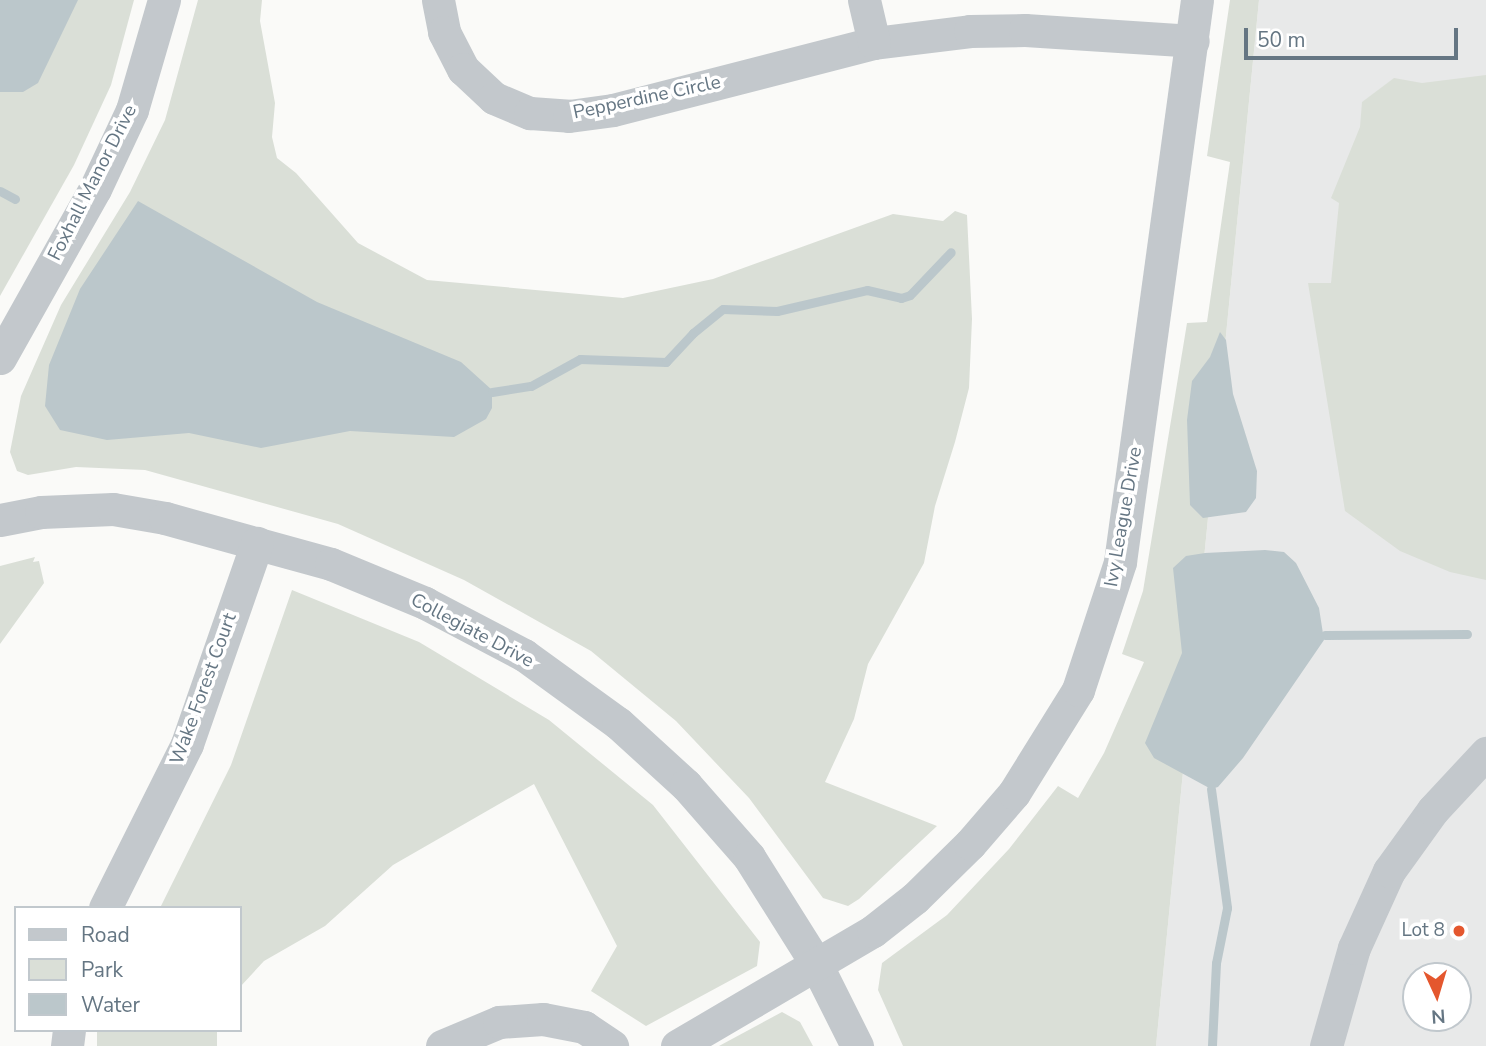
<!DOCTYPE html>
<style>
body{margin:0}
#map{position:relative;width:1486px;height:1046px;overflow:hidden;background:#fafaf8;font-family:"Nunito Sans",sans-serif}
div>[style]{position:absolute}
.built>*{inset:0;background:#e8e9e9}
.green>*{inset:0;background:#dadfd7;transform-origin:0 0}
.water>*{inset:0;background:#bbc7cb}
.stream>*{height:9px;margin:-4.5px;padding:0 4.5px;transform-origin:4.5px;border-radius:4.5px;background:#bbc7cb}
.minor>*{height:33px;margin:-16.5px;padding:0 16.5px;transform-origin:16.5px;border-radius:16.5px;background:#c3c8cc}
.dots>*{width:19px;height:19px;translate:-50% -50%;box-sizing:border-box;border:4px solid #fff;border-radius:50%}
span{translate:-50% -50%;white-space:nowrap;text-align:center;line-height:1.15;-webkit-text-stroke:7px #fff;paint-order:stroke}
.street-label{font-size:19px;color:#657683}
.poi-label{font-size:19px;color:#657683}
.right{translate:-100% -50%;text-align:right}
.legend{position:absolute;left:14px;top:906px;width:228px;height:126px;box-sizing:border-box;background:#fff;border:2px solid #c1c8cd;margin:0;padding:9px 12px;list-style:none;font-size:21px;color:#657683}
.legend li{display:flex;align-items:center;gap:14px;height:35px}
.legend b{width:35px;border:2px solid #c1c8cd}
.north{position:absolute;left:1402px;top:962px;width:70px;height:70px;box-sizing:border-box;background:#fff;border:2px solid #c1c8cd;border-radius:50%;rotate:176deg;font-size:19px;font-weight:700;line-height:28px;text-align:center;color:#657683}
.north::after{content:'';display:block;margin:auto;width:24px;height:32px;background:#e4572e;clip-path:polygon(50% 0,100% 100%,50% 72%,0 100%)}
.scale{position:absolute;left:1244px;top:28px;width:214px;height:32px;box-sizing:border-box;border:4px solid #657683;border-top:0;padding-left:9px;font-size:21px;line-height:24px;white-space:nowrap;color:#657683;-webkit-text-stroke:5px #fff;paint-order:stroke}
</style>
<div id="map">
<div class="built">
<i style="clip-path:polygon(evenodd,1259px 0,1486px 0,1486px 1046px,1156px 1046px,1259px 0,1416px 976px,1458px 976px,1458px 1018px,1416px 1018px,1416px 976px)"></i>
</div>
<div class="green">
<i style="clip-path:polygon(0 0,134px 0,111px 85px,74px 165px,0 296px)"></i>
<i style="clip-path:polygon(198px 0,262px 0,260px 21px,275px 103px,272px 137px,277px 158px,296px 173px,358px 243px,427px 280px,623px 298px,713px 279px,893px 214px,943px 221px,955px 211px,967px 215px,972px 319px,969px 388px,955px 442px,935px 506px,924px 563px,868px 664px,854px 719px,825px 782px,937px 826px,859px 899px,848px 906px,823px 898px,749px 798px,676px 721px,591px 651px,464px 580px,338px 524px,145px 470px,76px 467px,28px 475px,17px 471px,10px 452px,21px 396px,61px 305px,130px 192px,165px 120px)"></i>
<i style="clip-path:polygon(1230px 0,1259px 0,1156px 1046px,903px 1046px,878px 990px,882px 963px,947px 915px,1009px 849px,1058px 786px,1078px 798px,1104px 753px,1144px 662px,1122px 654px,1143px 591px,1187px 323px,1207px 322px,1230px 162px,1207px 156px)"></i>
<i style="clip-path:polygon(1486px 75px,1486px 580px,1450px 572px,1400px 551px,1345px 511px,1308px 283px,1331px 283px,1339px 203px,1331px 198px,1360px 127px,1362px 102px,1394px 78px,1422px 83px)"></i>
<i style="clip-path:polygon(35px 557px,33px 562px,39px 561px,44px 583px,0 644px,0 566px)"></i>
<i style="clip-path:polygon(292px 590px,419px 642px,549px 720px,653px 805px,760px 942px,757px 966px,646px 1026px,591px 991px,617px 946px,534px 784px,393px 865px,325px 926px,264px 961px,240px 987px,240px 908px,160px 908px,231px 765px)"></i>
<i style="clip-path:polygon(782px 1012px,800px 1022px,813px 1046px,719px 1046px)"></i>
<i style="left:97px;top:1030px;width:120px;height:16px"></i>
</div>
<div class="water">
<i style="clip-path:polygon(0 0,78px 0,38px 83px,23px 92px,0 92px)"></i>
<i style="clip-path:polygon(138px 201px,317px 302px,461px 362px,492px 390px,492px 408px,486px 419px,454px 437px,350px 431px,261px 448px,189px 433px,107px 440px,60px 430px,45px 406px,49px 365px,80px 289px)"></i>
<i style="clip-path:polygon(1220px 332px,1226px 340px,1233px 394px,1257px 471px,1256px 498px,1246px 512px,1203px 518px,1190px 505px,1187px 420px,1192px 381px,1210px 357px)"></i>
<i style="clip-path:polygon(1265px 550px,1284px 552px,1296px 563px,1319px 608px,1324px 640px,1243px 758px,1218px 787px,1211px 789px,1154px 758px,1145px 743px,1182px 653px,1173px 568px,1186px 556px,1205px 553px)"></i>
</div>
<div class="stream">
<i style="left:0;top:191px;width:17px;rotate:28deg"></i>
<i style="left:492px;top:392px;width:39px;rotate:-9deg"></i>
<i style="left:531px;top:386px;width:56px;rotate:-28.9deg"></i>
<i style="left:580px;top:359px;width:86px;rotate:2deg"></i>
<i style="left:666px;top:362px;width:40px;rotate:-47deg"></i>
<i style="left:693px;top:333px;width:38px;rotate:-39deg"></i>
<i style="left:723px;top:309px;width:54px;rotate:2.1deg"></i>
<i style="left:777px;top:311px;width:92px;rotate:-13.1deg"></i>
<i style="left:867px;top:290px;width:35px;rotate:13deg"></i>
<i style="left:901px;top:298px;width:9px;rotate:-18deg"></i>
<i style="left:910px;top:295px;width:59px;rotate:-46.4deg"></i>
<i style="left:1325px;top:635px;width:142px;rotate:-0.4deg"></i>
<i style="left:1211px;top:789px;width:120px;rotate:82.3deg"></i>
<i style="left:1227px;top:908px;width:56px;rotate:101.3deg"></i>
<i style="left:1216px;top:963px;width:83px;rotate:92.8deg"></i>
</div>
<div class="minor">
<i style="left:438px;top:0;width:33px;rotate:79deg"></i>
<i style="left:444px;top:32px;width:42px;rotate:62.8deg"></i>
<i style="left:463px;top:69px;width:42px;rotate:43.1deg"></i>
<i style="left:494px;top:98px;width:39px;rotate:23deg"></i>
<i style="left:530px;top:113px;width:39px;rotate:4deg"></i>
<i style="left:569px;top:116px;width:44px;rotate:-7.8deg"></i>
<i style="left:613px;top:110px;width:269px;rotate:-14.4deg"></i>
<i style="left:874px;top:43px;width:97px;rotate:-7.1deg"></i>
<i style="left:970px;top:31px;width:55px;rotate:-1deg"></i>
<i style="left:1025px;top:30px;width:168px;rotate:3.7deg"></i>
<i style="left:864px;top:0;width:44px;rotate:76.9deg"></i>
<i style="left:0;top:358px;width:194px;rotate:-60.7deg"></i>
<i style="left:95px;top:189px;width:87px;rotate:-64.9deg"></i>
<i style="left:132px;top:110px;width:115px;rotate:-73.8deg"></i>
<i style="left:0;top:520px;width:42px;rotate:-11deg"></i>
<i style="left:41px;top:512px;width:72px;rotate:-2.4deg"></i>
<i style="left:113px;top:509px;width:53px;rotate:9.8deg"></i>
<i style="left:165px;top:518px;width:172px;rotate:15.5deg"></i>
<i style="left:331px;top:564px;width:102px;rotate:22.5deg"></i>
<i style="left:425px;top:603px;width:112px;rotate:27.7deg"></i>
<i style="left:524px;top:655px;width:116px;rotate:35.9deg"></i>
<i style="left:618px;top:723px;width:92px;rotate:42.4deg"></i>
<i style="left:686px;top:785px;width:96px;rotate:48.8deg"></i>
<i style="left:749px;top:857px;width:124px;rotate:57.8deg"></i>
<i style="left:815px;top:962px;width:94px;rotate:63.4deg"></i>
<i style="left:105px;top:908px;width:183px;rotate:-63.4deg"></i>
<i style="left:187px;top:744px;width:213px;rotate:-70.8deg"></i>
<i style="left:67px;top:1046px;width:16px;rotate:-83deg"></i>
<i style="left:442px;top:1046px;width:62px;rotate:-22.8deg"></i>
<i style="left:499px;top:1022px;width:44px;rotate:-3.9deg"></i>
<i style="left:543px;top:1019px;width:42px;rotate:11deg"></i>
<i style="left:584px;top:1027px;width:34px;rotate:34deg"></i>
<i style="left:677px;top:1046px;width:227px;rotate:-30.4deg"></i>
<i style="left:873px;top:931px;width:53px;rotate:-38.2deg"></i>
<i style="left:915px;top:898px;width:77px;rotate:-44.5deg"></i>
<i style="left:970px;top:844px;width:67px;rotate:-49.2deg"></i>
<i style="left:1014px;top:793px;width:121px;rotate:-58.1deg"></i>
<i style="left:1078px;top:690px;width:135px;rotate:-71.8deg"></i>
<i style="left:1120px;top:562px;width:567px;rotate:-82.2deg"></i>
<i style="left:1326px;top:1046px;width:102px;rotate:-74.1deg"></i>
<i style="left:1354px;top:948px;width:85px;rotate:-65.6deg"></i>
<i style="left:1389px;top:871px;width:75px;rotate:-54.2deg"></i>
<i style="left:1433px;top:810px;width:78px;rotate:-47.1deg"></i>
</div>
<div class="dots">
<i style="left:1459px;top:931px;background:#e4572e"></i>
</div>
<div class="street-label">
<span style="left:647px;top:98px;rotate:-12deg">Pepperdine Circle</span>
<span style="left:93px;top:183px;rotate:-63deg">Foxhall Manor Drive</span>
<span style="left:1124px;top:517px;rotate:-80deg">Ivy League Drive</span>
<span style="left:472px;top:631px;rotate:28deg">Collegiate Drive</span>
<span style="left:204px;top:689px;rotate:-70deg">Wake Forest Court</span>
</div>
<div class="poi-label">
<span class="right" style="left:1445px;top:931px">Lot 8</span>
</div>
<ul class="legend">
<li><b style="height:9px;background:#c3c8cc"></b>Road</li>
<li><b style="height:19px;background:#dadfd7"></b>Park</li>
<li><b style="height:19px;background:#bbc7cb"></b>Water</li>
</ul>
<div class="north">N</div>
<div class="scale">50 m</div>
</div>
